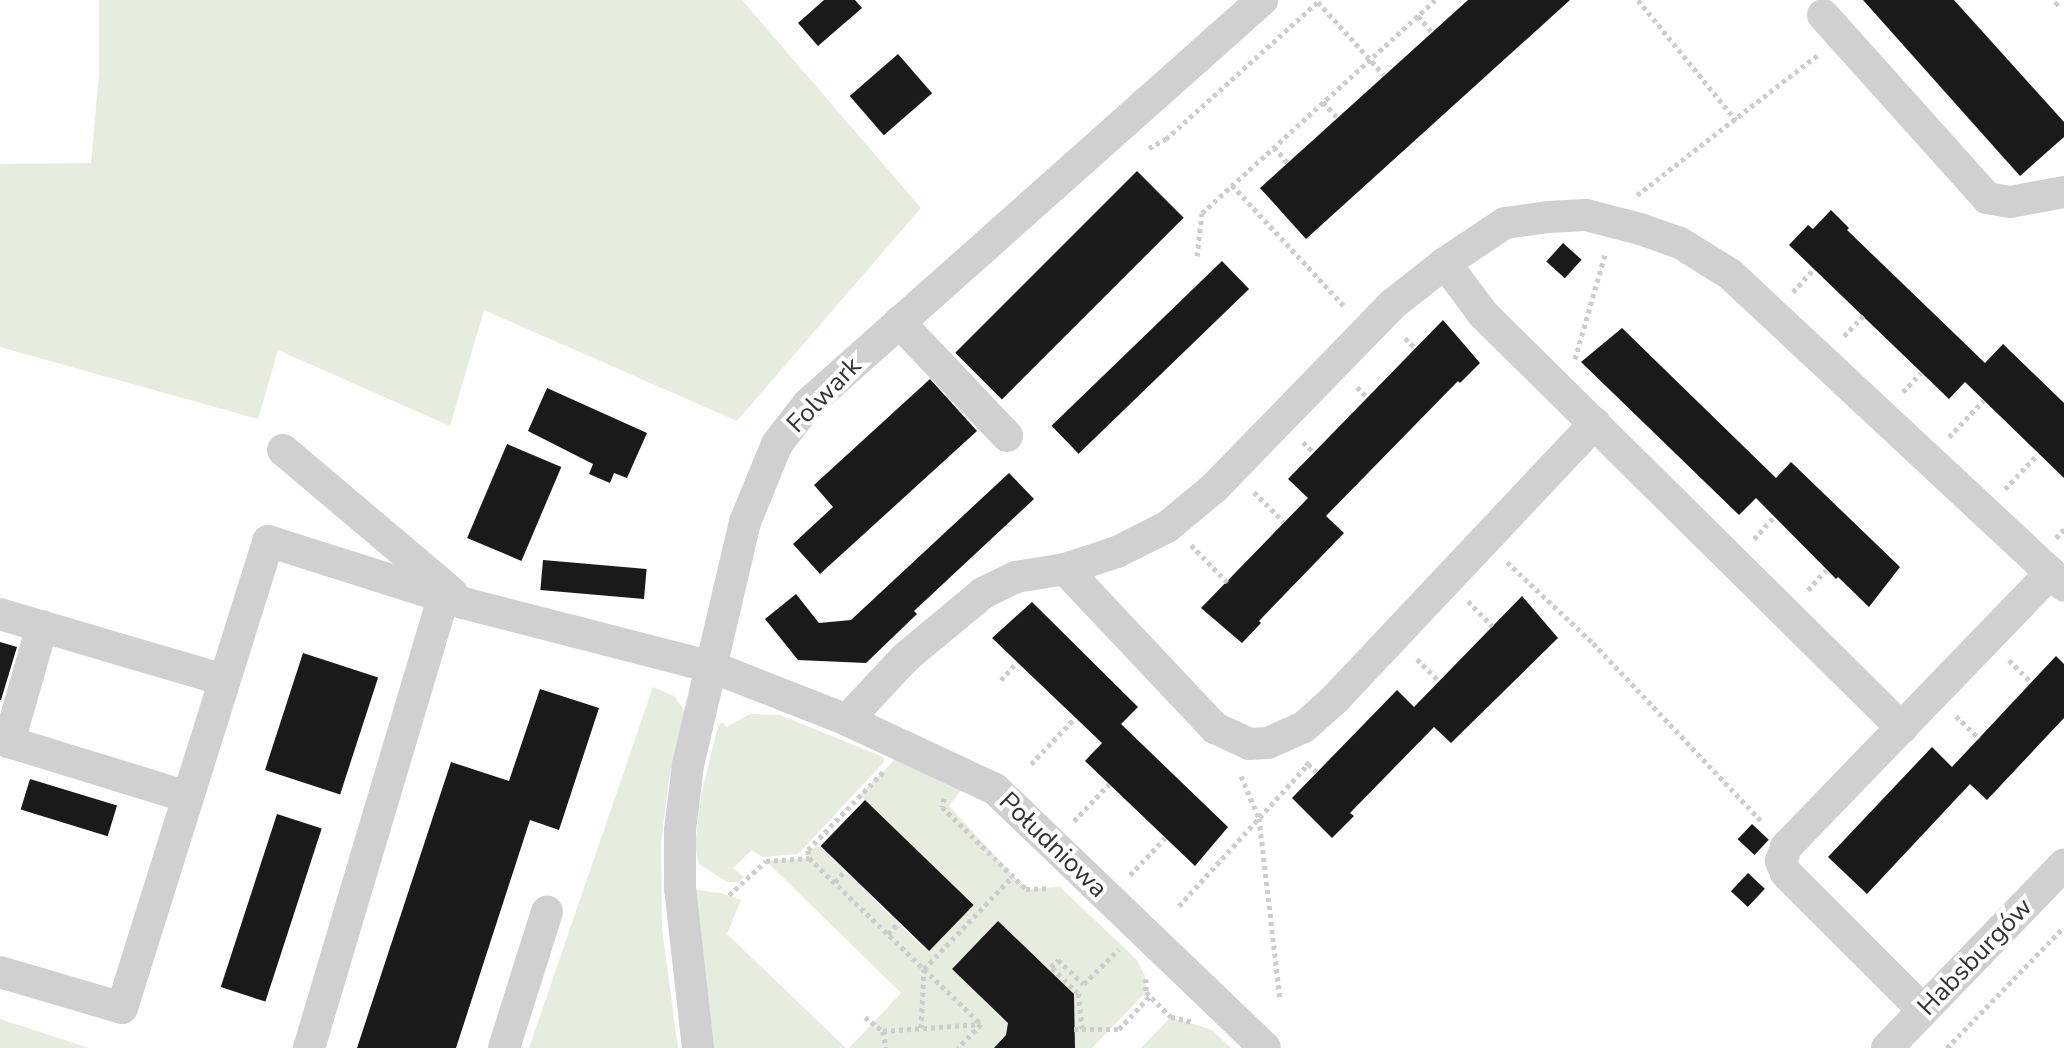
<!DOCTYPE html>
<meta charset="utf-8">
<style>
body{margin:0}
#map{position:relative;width:2064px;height:1048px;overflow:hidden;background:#fff;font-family:"Nunito Sans",sans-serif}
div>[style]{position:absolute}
.green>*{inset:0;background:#e6ecde}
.building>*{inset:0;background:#1a1a1a;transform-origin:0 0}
.path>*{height:5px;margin-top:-2.5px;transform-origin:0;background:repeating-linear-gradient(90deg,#cdcdcd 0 4px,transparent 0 8px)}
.minor>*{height:32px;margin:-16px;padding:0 16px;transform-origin:16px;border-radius:16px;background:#d0d0d0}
span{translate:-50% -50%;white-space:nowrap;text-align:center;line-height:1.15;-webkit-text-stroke:8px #fff;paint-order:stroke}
.street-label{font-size:26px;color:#333}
</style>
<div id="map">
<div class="green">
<i style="clip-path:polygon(99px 0,742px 0,921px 208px,737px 421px,484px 310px,450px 426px,278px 350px,258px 419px,0 347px,0 164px,91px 163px,99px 75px)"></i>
<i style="clip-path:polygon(653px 687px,674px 696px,686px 713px,669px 779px,661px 843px,662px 929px,678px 1048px,529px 1048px)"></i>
<i style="clip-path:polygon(750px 714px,780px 715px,883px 757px,884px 762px,798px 854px,762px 857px,752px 850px,733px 868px,744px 877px,739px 882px,727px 882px,699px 864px,695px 846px,701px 796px,718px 726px,722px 722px,727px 727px)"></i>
<i style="clip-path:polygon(895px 759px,963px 787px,949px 806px,1026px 889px,1060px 887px,1137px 960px,1145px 976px,1146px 992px,1092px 1048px,1075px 1048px,1074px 994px,998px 922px,952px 969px,1008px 1023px,1006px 1035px,994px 1048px,849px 1048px,901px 993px,766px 861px,808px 858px,808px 850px,820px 846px,927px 951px,972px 905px,860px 795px)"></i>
<i style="clip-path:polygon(680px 888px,721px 893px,741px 900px,727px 934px,846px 1048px,713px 1048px)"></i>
<i style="clip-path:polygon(1171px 1017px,1212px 1030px,1231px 1048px,1141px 1048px)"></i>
<i style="clip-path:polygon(0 1019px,89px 1048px,0 1048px)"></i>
</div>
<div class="building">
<i style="clip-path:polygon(824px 0,855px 0,862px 8px,818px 46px,798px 23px)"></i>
<i style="clip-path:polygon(1468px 0,1570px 0,1306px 239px,1260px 188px)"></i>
<i style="clip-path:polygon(1863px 0,1954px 0,2064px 122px,2064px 137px,2020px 176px)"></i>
<i style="left:898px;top:54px;width:52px;height:64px;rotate:49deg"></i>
<i style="left:1137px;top:171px;width:66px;height:257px;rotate:45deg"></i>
<i style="clip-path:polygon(1831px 210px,1849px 228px,1847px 230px,1985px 363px,2003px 344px,2064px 403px,2064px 478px,1965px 382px,1949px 399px,1789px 245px,1808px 225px,1813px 229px)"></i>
<i style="left:1563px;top:243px;width:25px;height:25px;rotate:42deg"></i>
<i style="left:1222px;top:261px;width:39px;height:237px;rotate:46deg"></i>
<i style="clip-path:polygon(1443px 320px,1480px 363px,1460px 383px,1458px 381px,1326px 516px,1344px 533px,1259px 621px,1261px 623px,1242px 643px,1201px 608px,1308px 498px,1288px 479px)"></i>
<i style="clip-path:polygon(1622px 328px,1776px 478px,1791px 462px,1900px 567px,1869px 607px,1838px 577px,1836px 579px,1756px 498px,1739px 515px,1581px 362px)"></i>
<i style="clip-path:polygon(930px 379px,977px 431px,820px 574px,793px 544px,833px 507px,814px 485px)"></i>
<i style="clip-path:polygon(547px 388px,647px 433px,627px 478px,614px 473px,610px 483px,589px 474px,593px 464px,528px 431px)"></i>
<i style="left:507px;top:444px;width:59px;height:102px;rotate:23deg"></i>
<i style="clip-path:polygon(1009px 473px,1034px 499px,914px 611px,917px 614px,866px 663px,798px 660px,765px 619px,796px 594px,819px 623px,851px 620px)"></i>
<i style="left:543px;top:560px;width:104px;height:30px;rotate:5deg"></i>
<i style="clip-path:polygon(1522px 596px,1558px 638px,1451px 743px,1434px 727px,1350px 813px,1354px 816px,1332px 838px,1292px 798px,1397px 690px,1414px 707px)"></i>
<i style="clip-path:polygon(1032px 602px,1138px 707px,1121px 724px,1228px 827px,1195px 866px,1085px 761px,1102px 743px,992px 638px)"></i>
<i style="clip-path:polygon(0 642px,17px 647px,1px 700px,0 700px)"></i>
<i style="left:303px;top:653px;width:79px;height:123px;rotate:18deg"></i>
<i style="clip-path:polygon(2056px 656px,2064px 664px,2064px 718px,1987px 800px,1970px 784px,1867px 894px,1828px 857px,1932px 747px,1952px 767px)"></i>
<i style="clip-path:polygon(540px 689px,599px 708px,559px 830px,530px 820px,456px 1048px,357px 1048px,451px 762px,509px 781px)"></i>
<i style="left:30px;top:779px;width:91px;height:32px;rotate:17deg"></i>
<i style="left:865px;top:800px;width:151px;height:64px;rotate:44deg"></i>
<i style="left:277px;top:814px;width:47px;height:182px;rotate:18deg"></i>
<i style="left:1752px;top:824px;width:23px;height:21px;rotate:43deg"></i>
<i style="left:1748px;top:873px;width:23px;height:25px;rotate:43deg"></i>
<i style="clip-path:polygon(998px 921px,1074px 994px,1075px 1048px,994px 1048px,1006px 1035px,1008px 1023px,952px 969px)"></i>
</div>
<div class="path">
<i style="left:1638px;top:0;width:155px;rotate:50.8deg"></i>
<i style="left:1318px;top:2px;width:98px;rotate:47.9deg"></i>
<i style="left:2055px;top:5px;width:8px;rotate:-40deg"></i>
<i style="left:1418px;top:16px;width:21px;rotate:49deg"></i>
<i style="left:1323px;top:102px;width:22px;rotate:47deg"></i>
<i style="left:1274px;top:147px;width:21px;rotate:49deg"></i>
<i style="left:1149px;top:148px;width:19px;rotate:-28deg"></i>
<i style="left:1166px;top:139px;width:207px;rotate:-42.1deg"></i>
<i style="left:1232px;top:185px;width:166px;rotate:47.2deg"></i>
<i style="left:1637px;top:195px;width:230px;rotate:-37.8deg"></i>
<i style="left:1197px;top:256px;width:43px;rotate:-83.4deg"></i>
<i style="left:1202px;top:213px;width:316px;rotate:-42.4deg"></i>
<i style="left:1793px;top:292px;width:31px;rotate:-48deg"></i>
<i style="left:1844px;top:336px;width:28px;rotate:-46deg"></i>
<i style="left:1405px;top:338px;width:16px;rotate:45deg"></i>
<i style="left:1575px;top:359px;width:112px;rotate:-74deg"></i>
<i style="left:1357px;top:387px;width:16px;rotate:45deg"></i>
<i style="left:1903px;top:392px;width:26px;rotate:-47deg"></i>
<i style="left:1949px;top:437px;width:51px;rotate:-46.6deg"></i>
<i style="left:1303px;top:442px;width:16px;rotate:45deg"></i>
<i style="left:2005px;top:489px;width:47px;rotate:-46.7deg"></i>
<i style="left:1254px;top:492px;width:42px;rotate:45deg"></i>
<i style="left:2056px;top:538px;width:12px;rotate:-48deg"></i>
<i style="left:1754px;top:539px;width:31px;rotate:-48deg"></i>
<i style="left:1191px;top:545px;width:52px;rotate:45.8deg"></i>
<i style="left:1507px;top:562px;width:118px;rotate:43.3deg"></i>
<i style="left:1593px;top:643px;width:248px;rotate:46.6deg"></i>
<i style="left:1808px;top:590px;width:27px;rotate:-48deg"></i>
<i style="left:1468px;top:601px;width:35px;rotate:46deg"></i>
<i style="left:1417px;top:659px;width:31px;rotate:45deg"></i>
<i style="left:2009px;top:660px;width:31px;rotate:45deg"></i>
<i style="left:1001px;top:680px;width:24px;rotate:-48deg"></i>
<i style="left:1956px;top:716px;width:32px;rotate:44deg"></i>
<i style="left:1031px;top:764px;width:64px;rotate:-46.3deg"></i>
<i style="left:1308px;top:764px;width:12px;rotate:42deg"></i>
<i style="left:883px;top:772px;width:108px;rotate:133.9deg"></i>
<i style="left:808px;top:850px;width:8px;rotate:83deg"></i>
<i style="left:809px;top:858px;width:239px;rotate:44deg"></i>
<i style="left:981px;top:1024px;width:33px;rotate:134deg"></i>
<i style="left:1241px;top:776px;width:46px;rotate:66.8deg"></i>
<i style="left:1259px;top:818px;width:182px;rotate:83.4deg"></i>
<i style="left:944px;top:798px;width:9px;rotate:103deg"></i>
<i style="left:942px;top:807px;width:117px;rotate:44.3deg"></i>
<i style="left:1026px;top:889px;width:24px;rotate:-2deg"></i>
<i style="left:1074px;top:821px;width:51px;rotate:-46.6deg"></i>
<i style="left:1130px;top:875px;width:51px;rotate:-46.6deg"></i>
<i style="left:835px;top:882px;width:15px;rotate:-48deg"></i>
<i style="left:729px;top:895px;width:50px;rotate:-42.6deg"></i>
<i style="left:766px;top:861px;width:43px;rotate:-4deg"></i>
<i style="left:1179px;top:906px;width:192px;rotate:-47.7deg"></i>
<i style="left:1308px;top:764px;width:3px;rotate:-135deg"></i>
<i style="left:888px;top:934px;width:15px;rotate:-48deg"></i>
<i style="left:1146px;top:979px;width:13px;rotate:90deg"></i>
<i style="left:1146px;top:992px;width:35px;rotate:45deg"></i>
<i style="left:1171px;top:1017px;width:22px;rotate:13deg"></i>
<i style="left:865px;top:1017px;width:23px;rotate:38deg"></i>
<i style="left:883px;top:1031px;width:17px;rotate:80deg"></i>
<i style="left:921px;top:1028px;width:59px;rotate:-87.1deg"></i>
<i style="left:924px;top:969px;width:129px;rotate:-46.3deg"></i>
<i style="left:1074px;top:1029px;width:45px"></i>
<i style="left:1119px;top:1029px;width:45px;rotate:-46.8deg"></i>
<i style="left:1082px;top:1029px;width:36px;rotate:-96deg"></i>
<i style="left:1078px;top:993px;width:37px;rotate:-136deg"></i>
<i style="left:1051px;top:967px;width:10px;rotate:-45deg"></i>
<i style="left:1058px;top:960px;width:35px;rotate:43deg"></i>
<i style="left:1084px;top:984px;width:49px;rotate:-45deg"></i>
<i style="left:883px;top:1031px;width:98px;rotate:-4.1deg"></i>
<i style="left:1947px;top:1048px;width:168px;rotate:-46deg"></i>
</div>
<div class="minor">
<i style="left:1823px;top:15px;width:246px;rotate:48.1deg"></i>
<i style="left:1987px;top:198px;width:23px;rotate:10deg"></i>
<i style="left:2010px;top:202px;width:55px;rotate:-10.5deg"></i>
<i style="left:1445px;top:263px;width:64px;rotate:53.3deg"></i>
<i style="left:1483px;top:314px;width:589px;rotate:44.66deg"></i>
<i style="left:899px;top:322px;width:157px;rotate:46.5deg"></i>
<i style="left:283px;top:450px;width:221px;rotate:40.2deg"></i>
<i style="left:1065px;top:569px;width:219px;rotate:46.7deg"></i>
<i style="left:1215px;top:728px;width:38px;rotate:25deg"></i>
<i style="left:1249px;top:744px;width:19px;rotate:-3deg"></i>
<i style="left:1268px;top:743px;width:39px;rotate:-24deg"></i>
<i style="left:1304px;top:727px;width:42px;rotate:-42.1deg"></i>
<i style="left:1335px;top:699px;width:379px;rotate:-46.7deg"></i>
<i style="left:0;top:614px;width:234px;rotate:16.4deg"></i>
<i style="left:42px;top:626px;width:121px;rotate:105.9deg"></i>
<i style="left:9px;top:742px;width:187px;rotate:17.1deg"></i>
<i style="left:847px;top:720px;width:86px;rotate:-46.9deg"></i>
<i style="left:906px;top:657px;width:100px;rotate:-39.7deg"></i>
<i style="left:983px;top:593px;width:37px;rotate:-26deg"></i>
<i style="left:1016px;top:577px;width:50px;rotate:-9.3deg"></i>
<i style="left:1065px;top:569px;width:55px;rotate:-18.1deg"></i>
<i style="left:1117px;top:552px;width:56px;rotate:-26.6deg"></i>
<i style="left:1167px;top:527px;width:61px;rotate:-39.7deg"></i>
<i style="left:1214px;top:488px;width:257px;rotate:-45.8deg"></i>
<i style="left:1393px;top:304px;width:66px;rotate:-38.3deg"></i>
<i style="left:1445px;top:263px;width:72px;rotate:-33.7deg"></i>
<i style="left:1505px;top:223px;width:43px;rotate:-7.9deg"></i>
<i style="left:1548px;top:217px;width:38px;rotate:-3deg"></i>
<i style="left:1586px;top:215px;width:56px;rotate:14.5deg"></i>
<i style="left:1640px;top:229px;width:42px;rotate:19.3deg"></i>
<i style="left:1680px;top:243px;width:59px;rotate:31.8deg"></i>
<i style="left:1730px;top:274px;width:457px;rotate:43deg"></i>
<i style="left:0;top:972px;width:127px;rotate:16.4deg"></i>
<i style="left:122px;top:1008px;width:489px;rotate:-72.6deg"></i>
<i style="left:268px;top:541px;width:205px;rotate:17.6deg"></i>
<i style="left:463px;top:603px;width:257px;rotate:14.4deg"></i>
<i style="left:712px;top:667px;width:145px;rotate:21.4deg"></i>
<i style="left:847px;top:720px;width:163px;rotate:25deg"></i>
<i style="left:995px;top:789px;width:374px;rotate:43.8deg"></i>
<i style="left:1923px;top:1010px;width:194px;rotate:-135deg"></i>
<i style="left:1786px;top:873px;width:13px;rotate:-113deg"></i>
<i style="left:1781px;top:861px;width:15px;rotate:-70deg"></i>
<i style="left:1786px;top:847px;width:381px;rotate:-46deg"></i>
<i style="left:309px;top:1048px;width:472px;rotate:-73.4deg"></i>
<i style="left:504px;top:1048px;width:143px;rotate:-72.5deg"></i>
<i style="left:698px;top:1048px;width:161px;rotate:-96.4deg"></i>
<i style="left:680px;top:888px;width:58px;rotate:-90deg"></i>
<i style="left:680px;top:830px;width:65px;rotate:-83deg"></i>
<i style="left:688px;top:765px;width:250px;rotate:-76.8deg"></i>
<i style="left:745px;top:522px;width:84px;rotate:-67.7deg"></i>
<i style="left:777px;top:444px;width:51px;rotate:-52.2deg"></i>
<i style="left:808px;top:404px;width:608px;rotate:-41.66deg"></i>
<i style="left:1887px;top:1048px;width:255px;rotate:-46deg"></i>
</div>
<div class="street-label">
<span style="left:824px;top:395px;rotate:-46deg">Folwark</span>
<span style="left:1053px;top:845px;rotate:44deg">Południowa</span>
<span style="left:1975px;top:957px;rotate:-46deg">Habsburgów</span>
</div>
</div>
